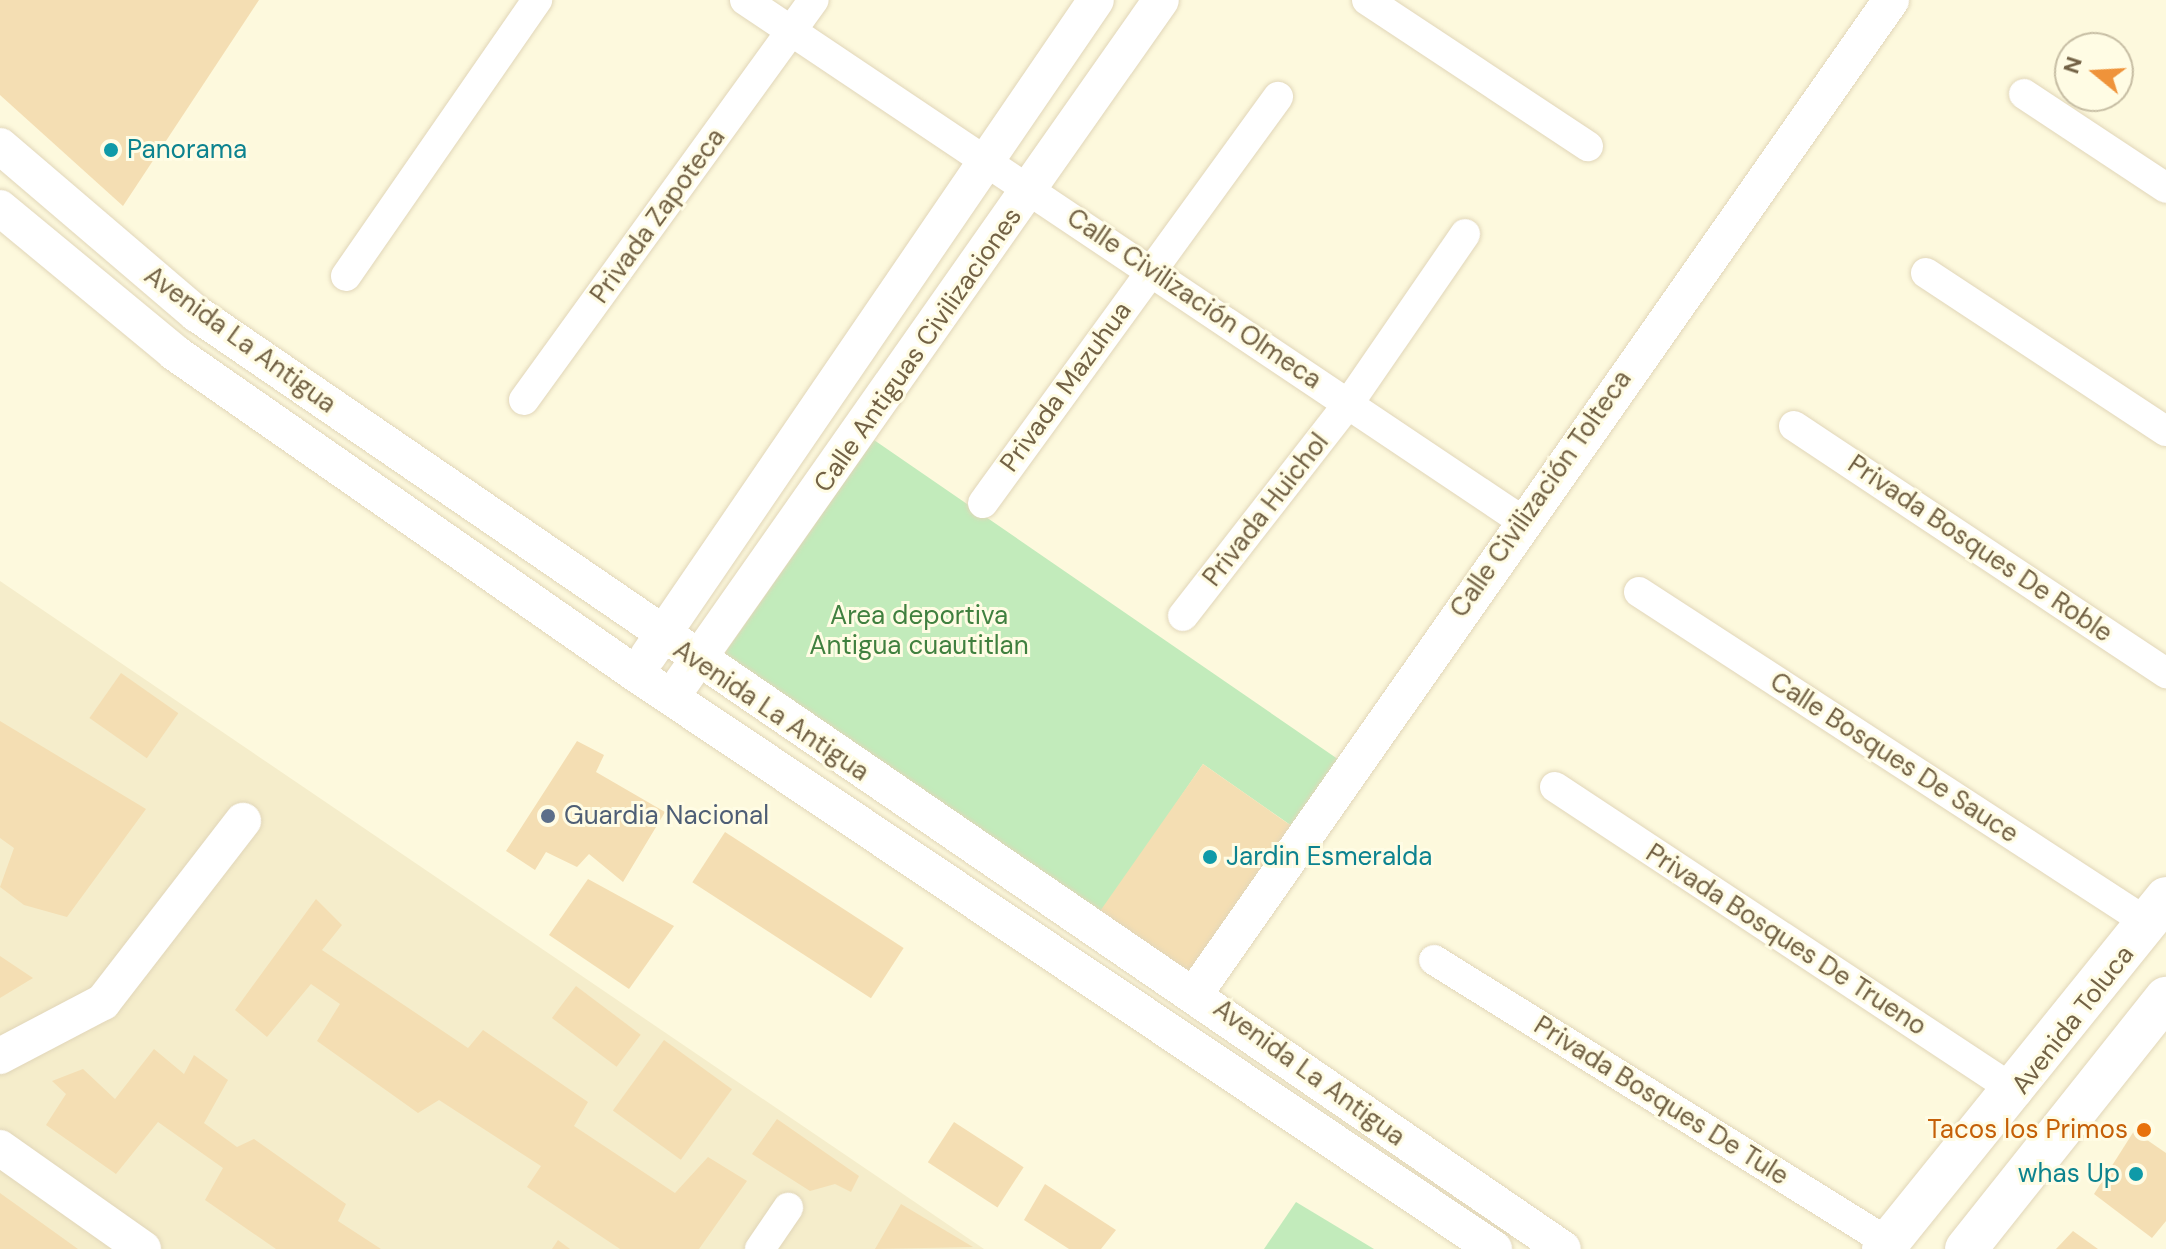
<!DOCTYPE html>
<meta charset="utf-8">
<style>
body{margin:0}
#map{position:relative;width:2166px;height:1249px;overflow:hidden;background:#fdf9dd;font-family:"DM Sans",sans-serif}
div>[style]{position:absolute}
.residential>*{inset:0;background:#f5edcb}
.green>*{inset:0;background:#c2ebbb}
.building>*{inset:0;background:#f4deb3;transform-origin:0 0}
.roads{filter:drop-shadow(0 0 2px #e1d6b9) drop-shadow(0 0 2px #e1d6b9)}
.minor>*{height:30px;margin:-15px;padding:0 15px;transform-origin:15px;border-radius:15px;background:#fff}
.tertiary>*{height:36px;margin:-18px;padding:0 18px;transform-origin:18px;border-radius:18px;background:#fff}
.secondary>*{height:42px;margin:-21px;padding:0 21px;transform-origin:21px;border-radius:21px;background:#fff}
.dots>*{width:22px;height:22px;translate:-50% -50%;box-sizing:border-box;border:4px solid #fffce4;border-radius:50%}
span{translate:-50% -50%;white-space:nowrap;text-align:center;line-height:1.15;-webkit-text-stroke:6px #fffce4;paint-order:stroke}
.culture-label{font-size:26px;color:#0d838f}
.left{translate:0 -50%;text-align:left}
.right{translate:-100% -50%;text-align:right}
.street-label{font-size:26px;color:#736245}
.park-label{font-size:26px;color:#40803f}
.service-label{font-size:26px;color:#4e5e75}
.food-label{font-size:26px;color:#c56008}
.north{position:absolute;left:2054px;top:32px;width:80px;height:80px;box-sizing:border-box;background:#fffce4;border:2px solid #c7bea4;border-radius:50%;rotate:288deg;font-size:22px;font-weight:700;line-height:32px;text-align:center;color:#736245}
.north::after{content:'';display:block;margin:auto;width:28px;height:36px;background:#ef933a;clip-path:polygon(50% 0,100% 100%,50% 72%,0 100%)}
</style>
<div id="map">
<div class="residential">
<i style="clip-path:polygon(0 581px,984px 1249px,0 1249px)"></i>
</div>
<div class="green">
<i style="clip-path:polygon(874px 440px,1345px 764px,1299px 831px,1203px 764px,1100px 915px,722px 657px)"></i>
<i style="clip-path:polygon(1296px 1202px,1374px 1249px,1264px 1249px)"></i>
</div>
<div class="building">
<i style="clip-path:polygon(0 0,259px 0,123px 206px,0 95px)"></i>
<i style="left:121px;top:673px;width:70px;height:55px;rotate:35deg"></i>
<i style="clip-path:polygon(0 721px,146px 809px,67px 917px,24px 905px,0 887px,14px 848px,0 838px)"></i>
<i style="clip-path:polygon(577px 741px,604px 755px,596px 772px,665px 812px,623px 882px,589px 854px,577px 867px,546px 852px,535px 870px,506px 851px)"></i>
<i style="left:1203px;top:764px;width:117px;height:183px;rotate:35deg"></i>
<i style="left:725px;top:832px;width:213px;height:60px;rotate:33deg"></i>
<i style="clip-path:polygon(588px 879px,674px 926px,629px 989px,549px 935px)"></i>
<i style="clip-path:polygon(316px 899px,342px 925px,322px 950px,468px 1048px,483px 1030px,588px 1102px,574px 1126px,675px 1193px,708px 1157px,747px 1181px,699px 1249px,620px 1249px,527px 1187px,541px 1166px,439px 1100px,418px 1113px,317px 1041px,340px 1004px,311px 984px,267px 1037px,235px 1010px)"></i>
<i style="clip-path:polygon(0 956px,33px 978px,0 998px)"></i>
<i style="left:576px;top:986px;width:81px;height:40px;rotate:37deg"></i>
<i style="left:664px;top:1040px;width:84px;height:87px;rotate:36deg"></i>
<i style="clip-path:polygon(154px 1049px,184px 1074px,194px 1055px,228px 1080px,204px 1123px,237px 1147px,254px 1139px,346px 1204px,338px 1221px,381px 1249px,276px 1249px,205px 1200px,223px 1168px,158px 1122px,116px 1174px,46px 1125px,66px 1094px,52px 1081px,83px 1069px,115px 1099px)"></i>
<i style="clip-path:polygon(777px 1119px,859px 1176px,851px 1192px,835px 1184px,810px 1191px,752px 1154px)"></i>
<i style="left:954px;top:1122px;width:83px;height:48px;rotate:33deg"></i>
<i style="clip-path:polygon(2134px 1131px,2166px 1153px,2166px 1221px,2152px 1238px,2094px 1194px)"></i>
<i style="clip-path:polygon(1045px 1184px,1116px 1230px,1101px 1249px,1069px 1249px,1024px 1220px)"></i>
<i style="clip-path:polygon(0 1193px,78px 1249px,0 1249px)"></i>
<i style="clip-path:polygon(901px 1204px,973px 1247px,875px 1249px)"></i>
<i style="clip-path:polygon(2073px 1231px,2098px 1249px,2056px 1249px)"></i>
<i style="clip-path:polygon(558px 1240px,570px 1249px,552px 1249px)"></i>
</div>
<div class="roads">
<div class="minor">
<i style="left:745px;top:0;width:934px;rotate:33.83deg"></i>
<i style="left:1367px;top:0;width:265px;rotate:33.5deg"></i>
<i style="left:2024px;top:94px;width:170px;rotate:33.5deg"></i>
<i style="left:1926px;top:273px;width:287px;rotate:33.4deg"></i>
<i style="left:346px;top:276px;width:336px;rotate:-55.3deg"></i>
<i style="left:524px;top:400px;width:494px;rotate:-54.1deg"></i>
<i style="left:1794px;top:426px;width:447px;rotate:33.6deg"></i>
<i style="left:983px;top:503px;width:502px;rotate:-54deg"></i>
<i style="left:1639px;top:592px;width:607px;rotate:33.04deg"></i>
<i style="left:1183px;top:616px;width:270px;rotate:-52.1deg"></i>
<i style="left:1349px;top:403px;width:205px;rotate:-55.5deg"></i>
<i style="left:1555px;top:787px;width:554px;rotate:33.43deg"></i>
<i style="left:1434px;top:960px;width:536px;rotate:31.88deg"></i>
<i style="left:760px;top:1249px;width:50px;rotate:-55.7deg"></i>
</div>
<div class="tertiary">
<i style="left:0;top:146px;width:259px;rotate:40.5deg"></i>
<i style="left:197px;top:314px;width:1655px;rotate:34.39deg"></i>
<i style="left:0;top:208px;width:227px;rotate:39.6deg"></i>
<i style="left:175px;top:353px;width:562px;rotate:34.85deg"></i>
<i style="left:636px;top:674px;width:1033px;rotate:33.83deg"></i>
<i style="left:648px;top:656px;width:794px;rotate:-55.67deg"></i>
<i style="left:682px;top:682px;width:833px;rotate:-54.92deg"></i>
<i style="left:1196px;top:992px;width:1211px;rotate:-54.98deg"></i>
<i style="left:0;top:1056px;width:116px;rotate:-27.7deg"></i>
<i style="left:103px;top:1002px;width:229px;rotate:-52.3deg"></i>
<i style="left:0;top:1148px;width:175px;rotate:35.2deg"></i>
</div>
<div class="secondary">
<i style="left:1883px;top:1249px;width:451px;rotate:-51.1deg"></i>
<i style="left:1966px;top:1249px;width:321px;rotate:-51.5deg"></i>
</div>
</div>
<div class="dots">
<i style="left:111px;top:150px;background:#0f9aa8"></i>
<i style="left:548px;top:816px;background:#5c6f8a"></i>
<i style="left:1210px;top:857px;background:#0f9aa8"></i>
<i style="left:2144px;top:1130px;background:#e8710a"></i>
<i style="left:2136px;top:1174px;background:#0f9aa8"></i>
</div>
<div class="culture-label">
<span class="left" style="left:127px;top:150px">Panorama</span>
<span class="left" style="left:1226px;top:857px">Jardin Esmeralda</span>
<span class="right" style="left:2120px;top:1174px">whas Up</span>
</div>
<div class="street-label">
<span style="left:658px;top:216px;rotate:-54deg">Privada Zapoteca</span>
<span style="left:1194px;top:299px;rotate:34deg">Calle Civilización Olmeca</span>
<span style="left:240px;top:340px;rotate:36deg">Avenida La Antigua</span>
<span style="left:918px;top:350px;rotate:-55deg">Calle Antiguas Civilizaciones</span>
<span style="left:1066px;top:387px;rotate:-54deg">Privada Mazuhua</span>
<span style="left:1541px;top:494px;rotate:-55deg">Calle Civilización Tolteca</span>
<span style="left:1266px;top:510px;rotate:-52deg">Privada Huichol</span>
<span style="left:1980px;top:549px;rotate:34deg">Privada Bosques De Roble</span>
<span style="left:771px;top:711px;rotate:34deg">Avenida La Antigua</span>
<span style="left:1894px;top:758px;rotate:33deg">Calle Bosques De Sauce</span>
<span style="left:1786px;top:940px;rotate:33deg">Privada Bosques De Trueno</span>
<span style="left:2073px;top:1020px;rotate:-52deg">Avenida Toluca</span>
<span style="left:1309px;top:1073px;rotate:36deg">Avenida La Antigua</span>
<span style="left:1661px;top:1101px;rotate:32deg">Privada Bosques De Tule</span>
</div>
<div class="park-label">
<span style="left:919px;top:631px">Area deportiva<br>Antigua cuautitlan</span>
</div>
<div class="service-label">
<span class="left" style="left:564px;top:816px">Guardia Nacional</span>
</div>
<div class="food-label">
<span class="right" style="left:2128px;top:1130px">Tacos los Primos</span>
</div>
<div class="north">N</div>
</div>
